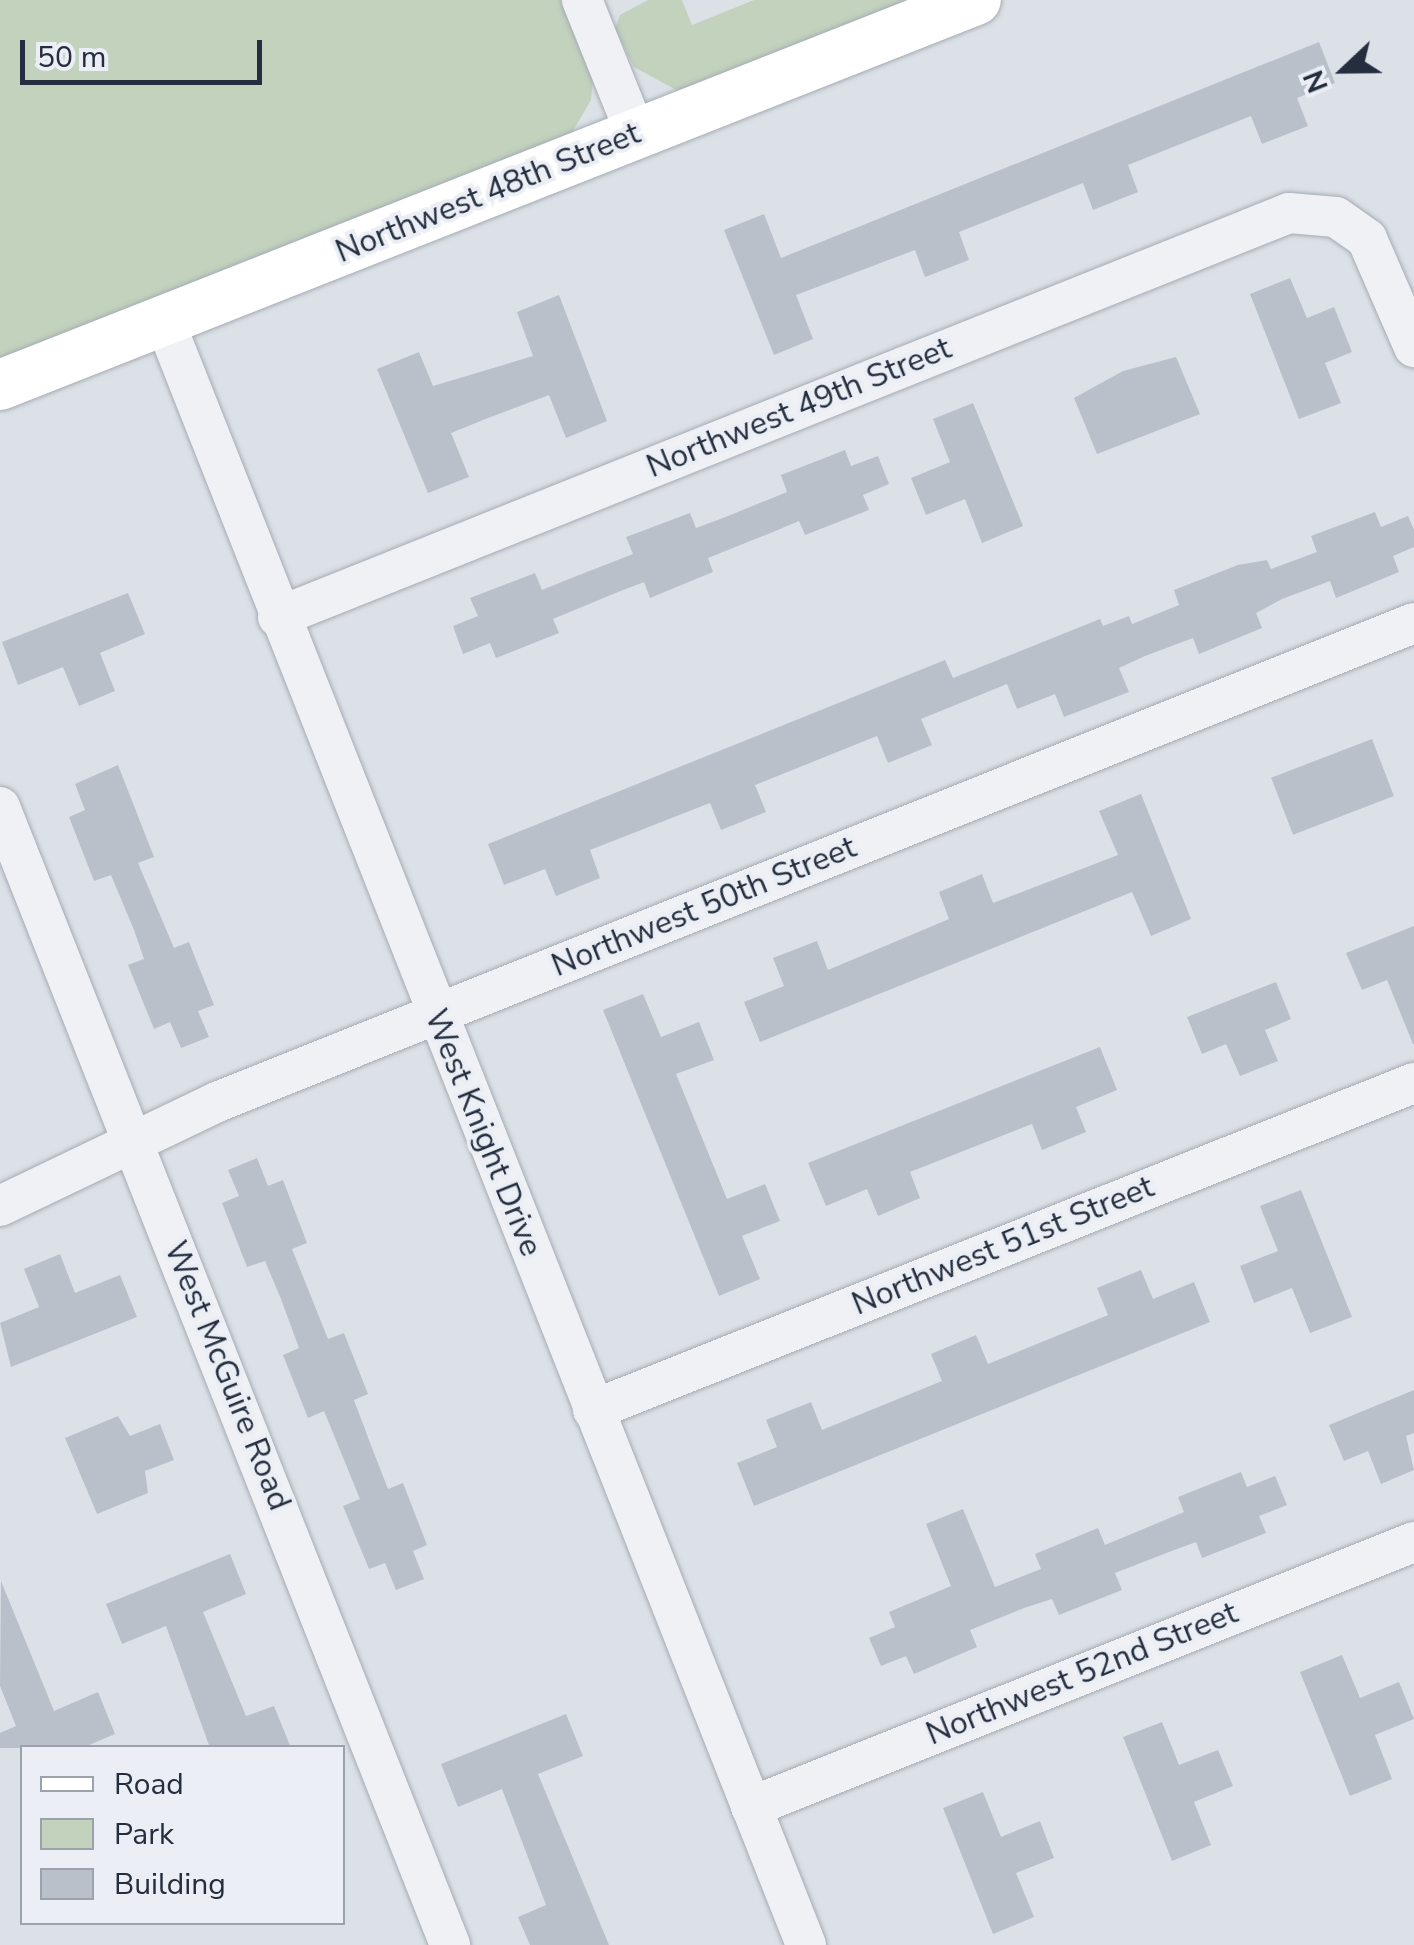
<!DOCTYPE html>
<style>
body{margin:0}
#map{position:relative;width:1414px;height:1945px;overflow:hidden;background:#dce1e7;font-family:"Nunito Sans",sans-serif}
div>[style]{position:absolute}
.green>*{inset:0;background:#c2d2bd}
.building>*{inset:0;background:#b9c0ca;transform-origin:0 0}
.roads{filter:drop-shadow(0 0 2px #a5abb4) drop-shadow(0 0 2px #a5abb4)}
.minor>*{height:40px;margin:-20px;padding:0 20px;transform-origin:20px;border-radius:20px;background:#eff1f5}
.major>*{height:50px;margin:-25px;padding:0 25px;transform-origin:25px;border-radius:25px;background:#fff}
span{translate:-50% -50%;white-space:nowrap;text-align:center;line-height:1.15;-webkit-text-stroke:8px #ebeff5;paint-order:stroke}
.street-label{font-size:32px;color:#252e3e}
.legend{position:absolute;left:20px;top:1745px;width:325px;height:180px;box-sizing:border-box;background:#ebeff5;border:2px solid #9ca2ac;margin:0;padding:12px 18px;list-style:none;font-size:30px;color:#252e3e}
.legend li{display:flex;align-items:center;gap:20px;height:50px}
.legend b{width:50px;border:2px solid #9ca2ac}
.north{position:absolute;left:1294px;top:20px;width:100px;height:100px;-webkit-text-stroke:8px #ebeff5;paint-order:stroke;rotate:248deg;font-size:28px;font-weight:700;line-height:40px;text-align:center;color:#252e3e}
.north::after{content:'';display:block;margin:auto;width:35px;height:45px;background:#252e3e;clip-path:polygon(50% 0,100% 100%,50% 72%,0 100%)}
.scale{position:absolute;left:20px;top:40px;width:242px;height:45px;box-sizing:border-box;border:5px solid #252e3e;border-top:0;padding-left:12px;font-size:30px;line-height:35px;white-space:nowrap;color:#252e3e;-webkit-text-stroke:8px #ebeff5;paint-order:stroke}
</style>
<div id="map">
<div class="green">
<i style="clip-path:polygon(0 0,561px 0,593px 80px,591px 100px,570px 136px,0 362px)"></i>
<i style="clip-path:polygon(648px 0,682px 0,692px 25px,754px 0,920px 0,678px 91px,634px 67px,615px 29px,620px 15px)"></i>
</div>
<div class="building">
<i style="clip-path:polygon(1319px 42px,1335px 83px,1297px 98px,1308px 126px,1262px 144px,1251px 116px,1128px 165px,1138px 192px,1093px 210px,1083px 183px,959px 232px,969px 260px,925px 277px,915px 250px,796px 295px,813px 339px,774px 355px,724px 230px,764px 214px,781px 258px)"></i>
<i style="clip-path:polygon(1290px 278px,1307px 318px,1334px 307px,1352px 352px,1325px 363px,1341px 403px,1299px 419px,1250px 294px)"></i>
<i style="clip-path:polygon(559px 295px,607px 421px,566px 438px,549px 395px,488px 418px,451px 433px,469px 477px,428px 493px,377px 369px,419px 352px,433px 386px,533px 356px,517px 312px)"></i>
<i style="clip-path:polygon(1176px 357px,1200px 414px,1097px 454px,1074px 398px,1123px 371px)"></i>
<i style="clip-path:polygon(973px 403px,1023px 526px,982px 543px,965px 499px,926px 515px,911px 478px,950px 462px,933px 419px)"></i>
<i style="clip-path:polygon(845px 450px,851px 466px,878px 456px,889px 484px,863px 495px,869px 510px,805px 535px,799px 521px,773px 532px,708px 558px,713px 572px,650px 598px,644px 582px,618px 592px,553px 619px,559px 633px,496px 658px,490px 643px,463px 654px,453px 626px,478px 616px,470px 598px,535px 573px,542px 590px,569px 579px,633px 554px,626px 537px,690px 513px,696px 528px,723px 518px,787px 492px,781px 475px)"></i>
<i style="clip-path:polygon(1375px 512px,1381px 527px,1408px 516px,1414px 530px,1414px 547px,1393px 556px,1399px 572px,1336px 598px,1330px 581px,1282px 599px,1256px 613px,1262px 628px,1199px 654px,1193px 638px,1145px 656px,1119px 668px,1129px 692px,1064px 717px,1055px 694px,1017px 709px,1007px 684px,921px 719px,932px 745px,888px 763px,877px 736px,755px 785px,766px 812px,721px 830px,710px 803px,590px 850px,600px 878px,556px 896px,545px 869px,504px 885px,488px 844px,945px 660px,953px 678px,1100px 619px,1103px 626px,1129px 616px,1132px 624px,1179px 605px,1174px 590px,1238px 565px,1267px 560px,1271px 569px,1317px 552px,1311px 536px)"></i>
<i style="clip-path:polygon(128px 593px,145px 634px,100px 653px,115px 691px,79px 706px,63px 667px,18px 685px,2px 642px)"></i>
<i style="left:1372px;top:739px;width:61px;height:108px;rotate:69deg"></i>
<i style="clip-path:polygon(118px 765px,154px 857px,138px 863px,174px 948px,189px 942px,214px 1005px,198px 1011px,209px 1037px,181px 1048px,170px 1022px,154px 1029px,128px 965px,144px 959px,134px 930px,111px 875px,94px 881px,69px 817px,85px 810px,75px 784px)"></i>
<i style="clip-path:polygon(1141px 794px,1191px 919px,1151px 936px,1132px 892px,760px 1042px,744px 1002px,784px 986px,773px 958px,817px 941px,828px 970px,949px 919px,939px 892px,982px 874px,993px 903px,1118px 855px,1099px 811px)"></i>
<i style="clip-path:polygon(1414px 926px,1414px 1044px,1413px 1044px,1387px 980px,1362px 990px,1346px 953px)"></i>
<i style="clip-path:polygon(1276px 982px,1291px 1019px,1265px 1030px,1278px 1061px,1240px 1076px,1226px 1044px,1202px 1054px,1187px 1017px)"></i>
<i style="clip-path:polygon(643px 994px,661px 1037px,699px 1022px,714px 1060px,676px 1074px,727px 1199px,765px 1184px,780px 1221px,742px 1236px,760px 1279px,719px 1296px,603px 1010px)"></i>
<i style="clip-path:polygon(1100px 1047px,1117px 1090px,1076px 1107px,1086px 1132px,1042px 1150px,1032px 1124px,910px 1172px,920px 1198px,878px 1216px,867px 1189px,826px 1206px,808px 1163px)"></i>
<i style="clip-path:polygon(257px 1158px,268px 1186px,283px 1180px,307px 1243px,292px 1249px,328px 1339px,344px 1333px,368px 1394px,354px 1400px,372px 1448px,388px 1489px,403px 1483px,427px 1545px,413px 1551px,424px 1579px,396px 1590px,385px 1563px,369px 1569px,343px 1506px,360px 1499px,324px 1411px,308px 1418px,283px 1355px,299px 1348px,281px 1299px,265px 1261px,247px 1267px,222px 1203px,239px 1196px,228px 1170px)"></i>
<i style="clip-path:polygon(1301px 1190px,1352px 1317px,1310px 1333px,1292px 1288px,1254px 1303px,1240px 1266px,1278px 1251px,1260px 1206px)"></i>
<i style="clip-path:polygon(60px 1254px,75px 1293px,120px 1275px,137px 1317px,11px 1367px,0 1323px,39px 1307px,24px 1269px)"></i>
<i style="clip-path:polygon(1141px 1270px,1153px 1299px,1194px 1282px,1210px 1322px,754px 1506px,737px 1463px,777px 1447px,766px 1420px,811px 1402px,822px 1430px,942px 1381px,931px 1354px,976px 1335px,988px 1364px,1108px 1315px,1097px 1288px)"></i>
<i style="clip-path:polygon(1414px 1390px,1414px 1433px,1406px 1436px,1414px 1470px,1381px 1484px,1368px 1451px,1344px 1461px,1329px 1425px)"></i>
<i style="clip-path:polygon(118px 1416px,130px 1436px,160px 1424px,174px 1460px,145px 1471px,148px 1493px,97px 1514px,65px 1438px)"></i>
<i style="clip-path:polygon(1241px 1472px,1247px 1487px,1275px 1476px,1287px 1505px,1259px 1516px,1266px 1533px,1202px 1558px,1196px 1542px,1169px 1552px,1115px 1573px,1122px 1590px,1059px 1615px,1052px 1599px,1024px 1608px,970px 1630px,977px 1647px,914px 1674px,906px 1656px,881px 1666px,869px 1638px,895px 1627px,889px 1612px,951px 1586px,926px 1524px,963px 1509px,995px 1587px,1041px 1569px,1035px 1554px,1098px 1528px,1105px 1545px,1184px 1512px,1178px 1497px)"></i>
<i style="clip-path:polygon(230px 1554px,246px 1594px,203px 1612px,246px 1716px,274px 1706px,291px 1748px,210px 1748px,166px 1626px,122px 1644px,106px 1604px)"></i>
<i style="clip-path:polygon(1px 1581px,54px 1711px,98px 1692px,115px 1734px,82px 1748px,0 1748px,0 1733px,16px 1726px,0 1686px)"></i>
<i style="clip-path:polygon(1342px 1655px,1360px 1698px,1399px 1682px,1414px 1719px,1375px 1735px,1392px 1779px,1350px 1796px,1300px 1672px)"></i>
<i style="clip-path:polygon(566px 1714px,583px 1756px,538px 1774px,609px 1945px,530px 1945px,518px 1917px,546px 1905px,502px 1789px,458px 1807px,441px 1764px)"></i>
<i style="clip-path:polygon(1162px 1722px,1179px 1765px,1218px 1750px,1233px 1786px,1194px 1802px,1211px 1845px,1172px 1861px,1123px 1737px)"></i>
<i style="clip-path:polygon(983px 1792px,1001px 1837px,1040px 1821px,1054px 1858px,1016px 1873px,1034px 1917px,993px 1934px,943px 1808px)"></i>
</div>
<div class="roads">
<div class="minor">
<i style="left:582px;top:0;width:144px;rotate:68.1deg"></i>
<i style="left:164px;top:320px;width:1747px;rotate:68.44deg"></i>
<i style="left:278px;top:617px;width:1089px;rotate:-21.78deg"></i>
<i style="left:1289px;top:213px;width:47px;rotate:4.9deg"></i>
<i style="left:1336px;top:217px;width:38px;rotate:35deg"></i>
<i style="left:1367px;top:239px;width:118px;rotate:66.5deg"></i>
<i style="left:0;top:807px;width:1224px;rotate:68.42deg"></i>
<i style="left:0;top:1206px;width:241px;rotate:-25.6deg"></i>
<i style="left:217px;top:1102px;width:1289px;rotate:-21.81deg"></i>
<i style="left:593px;top:1410px;width:884px;rotate:-21.72deg"></i>
<i style="left:751px;top:1807px;width:714px;rotate:-21.79deg"></i>
</div>
<div class="major">
<i style="left:0;top:385px;width:1049px;rotate:-21.53deg"></i>
</div>
</div>
<div class="street-label">
<span style="left:488px;top:193px;rotate:-22deg">Northwest 48th Street</span>
<span style="left:799px;top:408px;rotate:-22deg">Northwest 49th Street</span>
<span style="left:704px;top:907px;rotate:-22deg">Northwest 50th Street</span>
<span style="left:483px;top:1133px;rotate:68deg">West Knight Drive</span>
<span style="left:1003px;top:1246px;rotate:-22deg">Northwest 51st Street</span>
<span style="left:227px;top:1376px;rotate:68deg">West McGuire Road</span>
<span style="left:1082px;top:1674px;rotate:-22deg">Northwest 52nd Street</span>
</div>
<ul class="legend">
<li><b style="height:12px;background:#fff"></b>Road</li>
<li><b style="height:28px;background:#c2d2bd"></b>Park</li>
<li><b style="height:28px;background:#b9c0ca"></b>Building</li>
</ul>
<div class="north">N</div>
<div class="scale">50 m</div>
</div>
